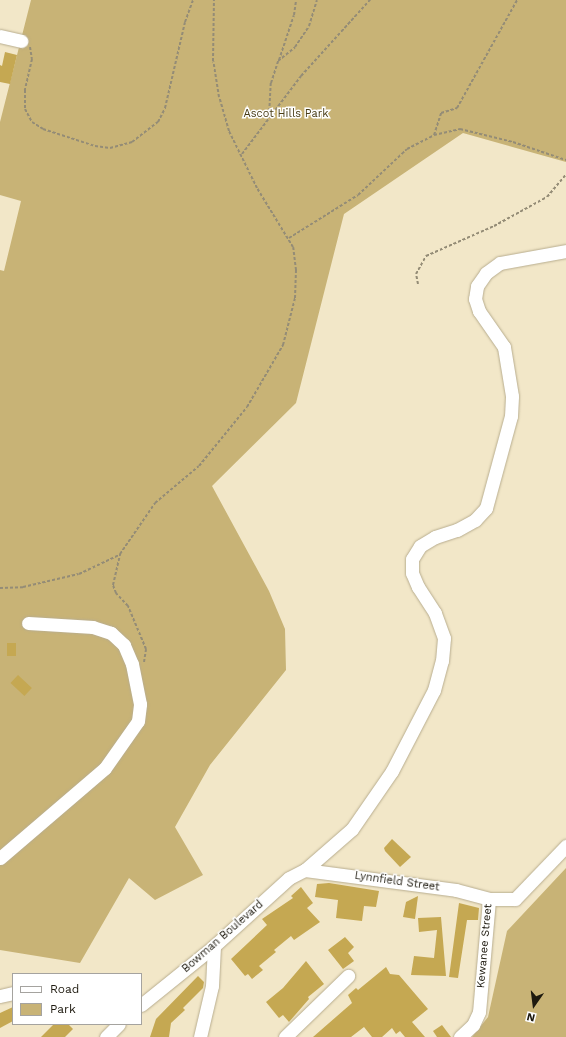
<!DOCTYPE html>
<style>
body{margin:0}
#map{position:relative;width:566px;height:1037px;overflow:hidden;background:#f2e7c8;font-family:"Work Sans",sans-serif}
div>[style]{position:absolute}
.green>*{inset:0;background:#c8b376}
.building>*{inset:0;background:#c5a852;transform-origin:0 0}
.path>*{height:2px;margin-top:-1px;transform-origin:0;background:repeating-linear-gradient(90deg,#948c76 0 3px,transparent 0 5px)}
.roads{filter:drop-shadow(0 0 1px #b8ad8f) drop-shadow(0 0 1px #b8ad8f)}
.minor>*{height:13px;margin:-6.5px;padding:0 6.5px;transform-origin:6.5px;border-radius:6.5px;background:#fff}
span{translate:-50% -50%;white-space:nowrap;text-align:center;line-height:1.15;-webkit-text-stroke:3px #fff;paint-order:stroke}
.park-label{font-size:11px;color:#473b15}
.street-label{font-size:11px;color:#1e1a0f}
.legend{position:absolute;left:12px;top:973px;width:130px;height:52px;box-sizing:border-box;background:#fff;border:1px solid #a5a39f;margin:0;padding:5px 7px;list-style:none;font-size:12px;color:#1e1a0f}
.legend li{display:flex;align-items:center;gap:8px;height:20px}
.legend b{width:20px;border:1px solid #a5a39f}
.north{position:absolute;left:514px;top:985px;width:40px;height:40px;-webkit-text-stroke:3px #fff;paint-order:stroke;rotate:194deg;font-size:11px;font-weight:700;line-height:16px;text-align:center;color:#1e1a0f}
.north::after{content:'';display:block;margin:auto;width:14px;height:18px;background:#1e1a0f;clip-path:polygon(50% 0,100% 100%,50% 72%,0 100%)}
</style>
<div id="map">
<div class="green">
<i style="clip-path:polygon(31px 0,566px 0,566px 162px,463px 133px,344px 214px,296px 403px,212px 486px,269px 591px,285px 629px,286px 670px,210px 765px,175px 827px,203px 875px,155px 900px,129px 878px,80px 963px,0 950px,0 270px,4px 271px,21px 201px,0 195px,0 122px)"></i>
<i style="clip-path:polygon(566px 868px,566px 1037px,472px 1037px,488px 1017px,507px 931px)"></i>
</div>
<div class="building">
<i style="clip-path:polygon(5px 52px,17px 55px,10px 84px,0 82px,0 65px,2px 66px)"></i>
<i style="left:7px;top:643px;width:9px;height:13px"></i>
<i style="left:18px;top:675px;width:19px;height:11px;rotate:43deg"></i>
<i style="clip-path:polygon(392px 839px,411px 857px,400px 867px,385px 851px,384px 848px)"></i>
<i style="clip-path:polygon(329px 883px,379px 891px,376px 907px,364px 906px,362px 921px,336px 918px,338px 900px,315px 897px,317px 884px)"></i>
<i style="clip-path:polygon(301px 887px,313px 903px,307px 908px,320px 922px,294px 940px,291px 936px,274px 950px,276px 952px,259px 966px,263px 970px,252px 979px,248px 974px,245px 976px,231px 959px,267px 925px,262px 919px,293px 898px,291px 896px)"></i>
<i style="clip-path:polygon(418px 896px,415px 919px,403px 917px,406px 902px)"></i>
<i style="clip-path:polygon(459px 903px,479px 908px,478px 920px,467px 920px,458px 978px,449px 977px)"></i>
<i style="clip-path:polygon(441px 917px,446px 976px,411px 975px,414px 956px,434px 958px,437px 930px,419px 932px,418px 918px)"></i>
<i style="clip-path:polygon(345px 937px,354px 947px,348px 953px,354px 961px,343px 969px,328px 950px)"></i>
<i style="clip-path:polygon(306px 961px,324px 984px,308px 997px,309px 999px,289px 1022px,283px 1015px,279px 1018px,266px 1002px,283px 988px)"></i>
<i style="clip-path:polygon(386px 967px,390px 974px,399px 975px,428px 1009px,412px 1022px,425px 1037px,405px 1037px,400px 1031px,396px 1034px,392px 1028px,382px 1037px,372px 1037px,364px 1027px,351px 1037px,313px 1037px,352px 1003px,348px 995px,356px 988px,358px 990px)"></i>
<i style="clip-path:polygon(198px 976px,204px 982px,203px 988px,183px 1008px,185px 1010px,171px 1023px,169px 1037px,150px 1037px,156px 1019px)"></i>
<i style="clip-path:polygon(13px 1007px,13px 1021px,0 1028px,0 1013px)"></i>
<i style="clip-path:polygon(54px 1024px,68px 1024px,73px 1029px,65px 1037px,41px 1037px)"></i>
<i style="clip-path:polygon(442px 1025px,451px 1037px,437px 1037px,433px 1031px)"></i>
</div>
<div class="path">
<i style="left:30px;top:47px;width:12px;rotate:81deg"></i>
<i style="left:32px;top:59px;width:32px;rotate:103deg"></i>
<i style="left:25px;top:90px;width:19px;rotate:90deg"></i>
<i style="left:25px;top:109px;width:15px;rotate:62deg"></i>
<i style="left:32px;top:122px;width:13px;rotate:32deg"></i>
<i style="left:43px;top:129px;width:55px;rotate:18.1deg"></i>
<i style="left:95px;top:146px;width:15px;rotate:8deg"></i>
<i style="left:110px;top:148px;width:23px;rotate:-15deg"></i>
<i style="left:132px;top:142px;width:33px;rotate:-38deg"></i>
<i style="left:158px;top:122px;width:16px;rotate:-63deg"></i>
<i style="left:165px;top:108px;width:88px;rotate:-76.9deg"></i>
<i style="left:185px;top:22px;width:23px;rotate:-70deg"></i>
<i style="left:279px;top:60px;width:47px;rotate:-71.6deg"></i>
<i style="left:294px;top:15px;width:15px;rotate:-82deg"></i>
<i style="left:269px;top:116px;width:33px;rotate:-87deg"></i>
<i style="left:271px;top:83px;width:23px;rotate:-72deg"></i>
<i style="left:278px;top:61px;width:22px;rotate:-39deg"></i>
<i style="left:295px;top:47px;width:25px;rotate:-56deg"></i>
<i style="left:309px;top:26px;width:27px;rotate:-73deg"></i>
<i style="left:434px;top:135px;width:23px;rotate:-72deg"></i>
<i style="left:441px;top:113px;width:17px;rotate:-17deg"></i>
<i style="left:457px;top:108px;width:124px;rotate:-60.9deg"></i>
<i style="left:242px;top:154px;width:98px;rotate:-52.9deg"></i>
<i style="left:301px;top:76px;width:103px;rotate:-47.8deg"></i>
<i style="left:289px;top:238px;width:81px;rotate:-31.9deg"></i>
<i style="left:358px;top:195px;width:67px;rotate:-43.2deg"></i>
<i style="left:407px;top:149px;width:30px;rotate:-27deg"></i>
<i style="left:434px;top:135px;width:27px;rotate:-13deg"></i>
<i style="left:460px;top:129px;width:55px;rotate:13.8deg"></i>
<i style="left:513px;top:142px;width:56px;rotate:18.8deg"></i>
<i style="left:418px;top:284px;width:10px;rotate:-101deg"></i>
<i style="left:416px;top:274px;width:21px;rotate:-61deg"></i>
<i style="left:426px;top:256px;width:74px;rotate:-23.8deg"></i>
<i style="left:494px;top:226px;width:60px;rotate:-28.7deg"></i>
<i style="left:547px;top:197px;width:30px;rotate:-50deg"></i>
<i style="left:0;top:588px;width:23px;rotate:-2deg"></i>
<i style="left:23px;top:587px;width:57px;rotate:-13.1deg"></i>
<i style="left:79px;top:574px;width:44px;rotate:-25.4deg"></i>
<i style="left:144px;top:662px;width:13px;rotate:-81deg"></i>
<i style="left:146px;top:649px;width:47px;rotate:-112.7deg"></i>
<i style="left:128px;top:606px;width:18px;rotate:-133deg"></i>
<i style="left:116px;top:593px;width:9px;rotate:-111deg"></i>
<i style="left:113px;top:585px;width:32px;rotate:-77deg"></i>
<i style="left:120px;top:554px;width:62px;rotate:-55.5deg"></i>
<i style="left:155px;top:503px;width:57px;rotate:-40.1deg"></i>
<i style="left:199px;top:466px;width:76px;rotate:-50.9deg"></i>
<i style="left:247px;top:407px;width:72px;rotate:-59.9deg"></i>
<i style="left:283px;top:345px;width:49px;rotate:-75.7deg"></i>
<i style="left:295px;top:298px;width:28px;rotate:-88deg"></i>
<i style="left:296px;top:270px;width:23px;rotate:-97deg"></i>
<i style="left:293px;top:247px;width:69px;rotate:-121.4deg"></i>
<i style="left:257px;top:188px;width:64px;rotate:-116.2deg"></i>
<i style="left:229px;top:131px;width:35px;rotate:-106deg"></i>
<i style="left:219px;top:97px;width:36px;rotate:-99deg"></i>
<i style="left:213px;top:61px;width:61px;rotate:-89.1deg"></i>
</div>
<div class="roads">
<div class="minor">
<i style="left:0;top:36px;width:22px;rotate:13deg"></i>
<i style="left:0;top:858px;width:138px;rotate:-40.6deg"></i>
<i style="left:105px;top:768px;width:57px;rotate:-54.9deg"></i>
<i style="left:138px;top:721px;width:17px;rotate:-83deg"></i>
<i style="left:140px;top:704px;width:41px;rotate:-101.3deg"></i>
<i style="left:132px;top:664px;width:21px;rotate:-113deg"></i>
<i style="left:124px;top:645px;width:18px;rotate:-137deg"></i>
<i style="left:111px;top:633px;width:19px;rotate:-162deg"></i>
<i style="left:93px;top:627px;width:65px;rotate:-176.5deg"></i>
<i style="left:305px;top:870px;width:152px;rotate:7.5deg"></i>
<i style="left:456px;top:890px;width:34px;rotate:15deg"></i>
<i style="left:0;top:996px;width:13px;rotate:-13deg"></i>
<i style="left:141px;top:1005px;width:94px;rotate:-38.9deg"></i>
<i style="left:214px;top:946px;width:101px;rotate:-42.2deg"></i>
<i style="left:289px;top:878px;width:18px;rotate:-27deg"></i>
<i style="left:305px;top:870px;width:62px;rotate:-41.1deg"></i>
<i style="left:352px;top:829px;width:70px;rotate:-55.4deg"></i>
<i style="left:392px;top:771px;width:91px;rotate:-62.6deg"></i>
<i style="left:434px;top:690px;width:30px;rotate:-75deg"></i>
<i style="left:442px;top:661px;width:23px;rotate:-85deg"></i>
<i style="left:444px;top:638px;width:27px;rotate:-110deg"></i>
<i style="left:435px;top:613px;width:31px;rotate:-123deg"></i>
<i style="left:418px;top:587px;width:15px;rotate:-113deg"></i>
<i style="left:412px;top:573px;width:14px;rotate:-90deg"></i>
<i style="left:412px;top:559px;width:15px;rotate:-58deg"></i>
<i style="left:420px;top:546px;width:17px;rotate:-31deg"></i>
<i style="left:435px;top:537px;width:23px;rotate:-18deg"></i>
<i style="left:457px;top:530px;width:21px;rotate:-29deg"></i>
<i style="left:475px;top:520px;width:16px;rotate:-47deg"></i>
<i style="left:486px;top:508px;width:95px;rotate:-74.8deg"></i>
<i style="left:511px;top:416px;width:20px;rotate:-87deg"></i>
<i style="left:512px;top:396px;width:50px;rotate:-99.3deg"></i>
<i style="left:504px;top:347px;width:44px;rotate:-124.8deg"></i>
<i style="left:479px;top:311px;width:13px;rotate:-108deg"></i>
<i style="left:475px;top:299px;width:13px;rotate:-81deg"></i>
<i style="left:477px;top:286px;width:16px;rotate:-55deg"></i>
<i style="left:486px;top:273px;width:17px;rotate:-36deg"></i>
<i style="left:500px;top:263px;width:67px;rotate:-10.3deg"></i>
<i style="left:106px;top:1037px;width:18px;rotate:-45deg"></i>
<i style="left:200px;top:1037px;width:52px;rotate:-76.8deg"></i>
<i style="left:212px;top:986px;width:40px;rotate:-87.1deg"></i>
<i style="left:285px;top:1037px;width:88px;rotate:-44.1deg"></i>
<i style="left:460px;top:1037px;width:18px;rotate:-43deg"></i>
<i style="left:473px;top:1025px;width:14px;rotate:-65deg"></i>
<i style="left:479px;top:1012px;width:113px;rotate:-84.9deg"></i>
<i style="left:489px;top:899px;width:26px"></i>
<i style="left:515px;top:899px;width:74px;rotate:-46.1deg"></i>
</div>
</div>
<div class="park-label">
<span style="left:286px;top:114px">Ascot Hills Park</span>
</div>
<div class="street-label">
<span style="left:397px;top:882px;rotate:8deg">Lynnfield Street</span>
<span style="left:223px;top:937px;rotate:-41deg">Bowman Boulevard</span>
<span style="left:485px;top:946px;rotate:-85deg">Kewanee Street</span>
</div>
<ul class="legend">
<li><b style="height:5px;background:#fff"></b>Road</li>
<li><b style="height:11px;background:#c8b376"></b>Park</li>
</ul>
<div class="north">N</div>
</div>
